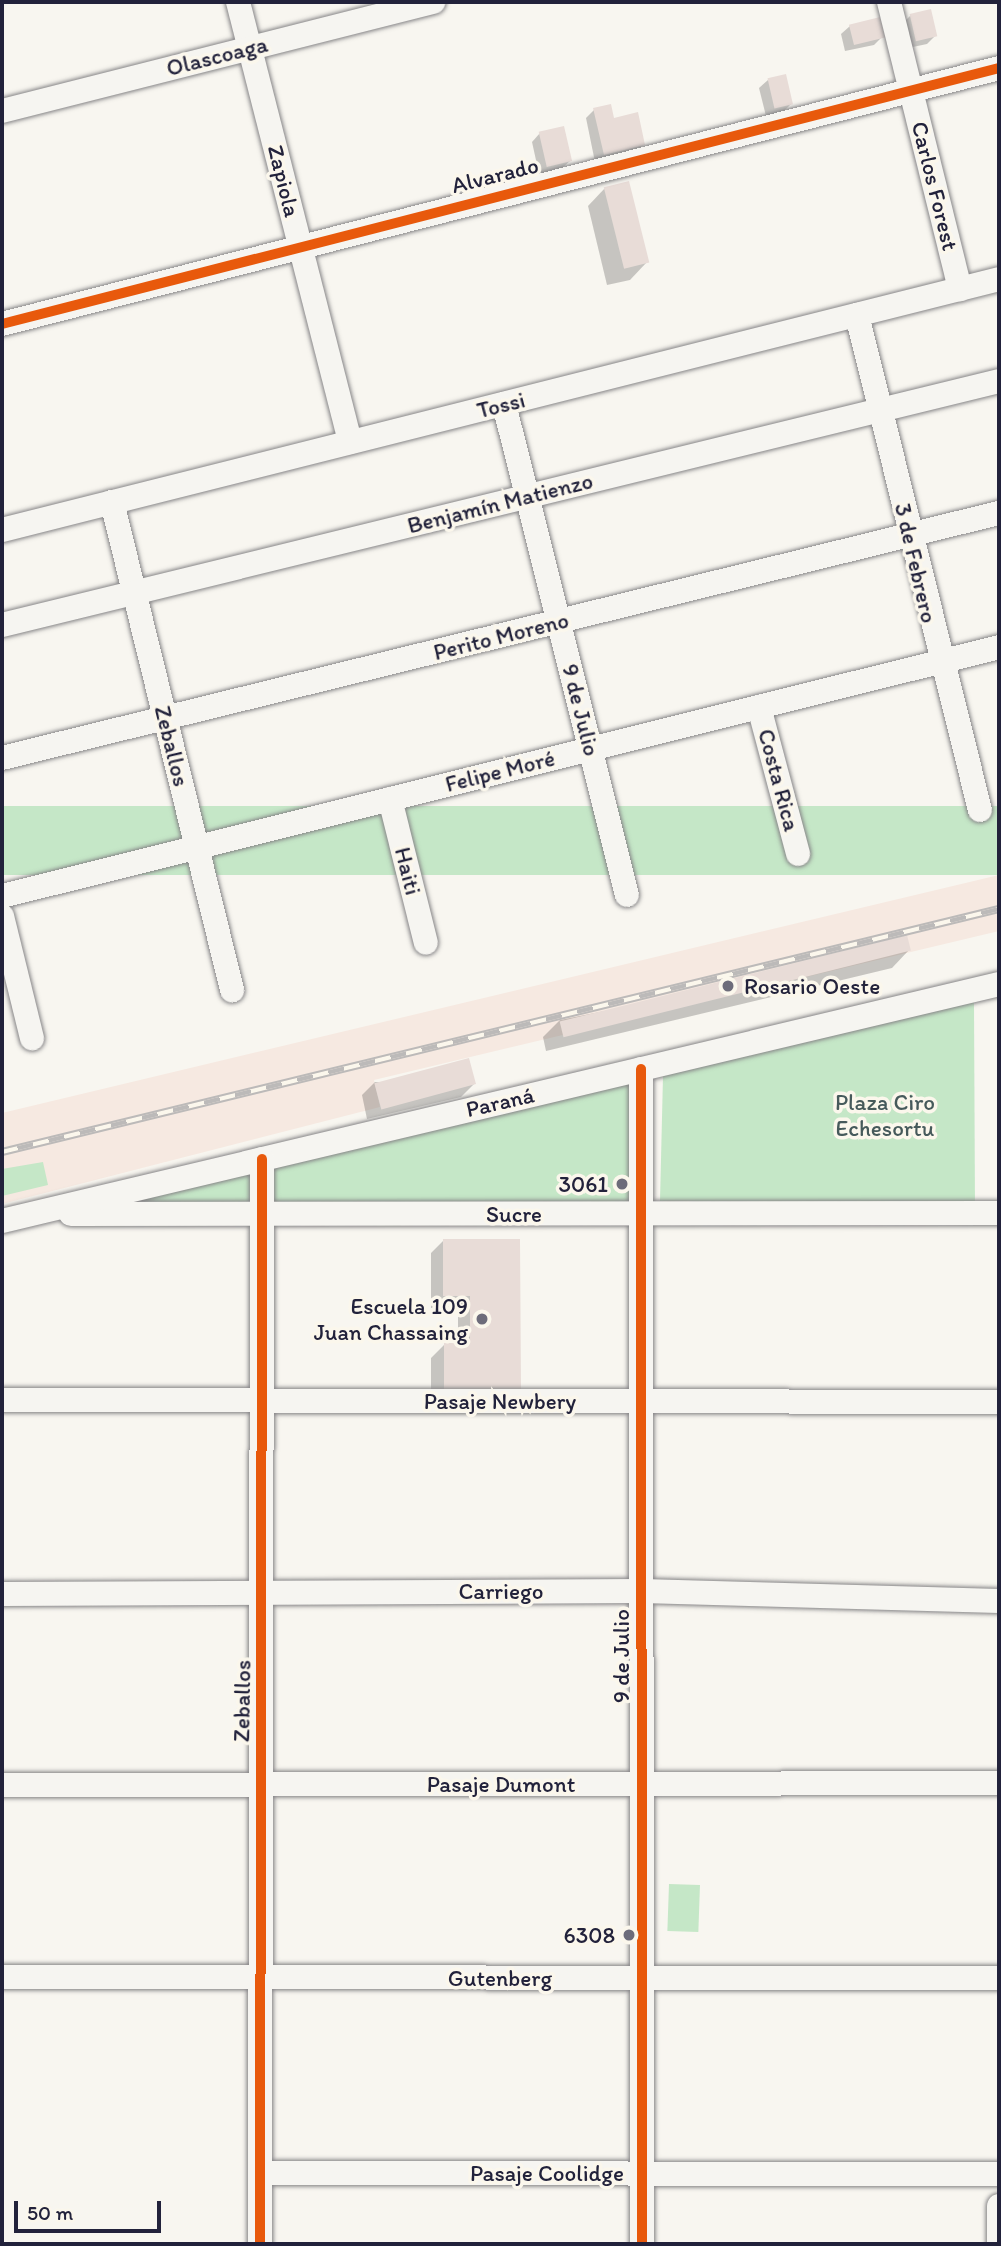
<!DOCTYPE html>
<meta charset="utf-8">
<style>
body{margin:0}
#map{position:relative;width:1001px;height:2246px;overflow:hidden;background:#f8f6f0;font-family:Itim,sans-serif}
div>[style]{position:absolute}
.built>*{inset:0;background:#f6e9e1}
.green>*{inset:0;background:#c5e7c7;transform-origin:0 0}
.shadow>*{inset:0;background:#0003}
.building>*{inset:0;background:#e8dcd7;transform-origin:0 0}
.roads{filter:drop-shadow(0 0 2px #878688) drop-shadow(0 0 2px #878688)}
.minor>*{height:24px;margin:-12px;padding:0 12px;transform-origin:12px;border-radius:12px;background:#f6f5f1}
.rail>*{height:8px;margin-top:-4px;transform-origin:0;background:repeating-linear-gradient(90deg,#fbf7ec 0 16px,#bcbab9 0 32px);box-sizing:border-box;border-block:2px solid #bcbab9}
.cycleway>*{height:10px;margin:-5px;padding:0 5px;transform-origin:5px;border-radius:5px;background:#e8590c}
.dots>*{width:19px;height:19px;translate:-50% -50%;box-sizing:border-box;border:4px solid #fbf7ec;border-radius:50%}
span{translate:-50% -50%;white-space:nowrap;text-align:center;line-height:1.15;-webkit-text-stroke:7px #fbf7ec;paint-order:stroke}
.street-label{font-size:23px;color:#22223b}
.poi-label{font-size:23px;color:#22223b}
.left{translate:0 -50%;text-align:left}
.right{translate:-100% -50%;text-align:right}
.park-label{font-size:23px;color:#465a5b}
.frame{position:absolute;inset:0;border:4px solid #22223b;pointer-events:none}
.scale{position:absolute;left:14px;top:2201px;width:147px;height:32px;box-sizing:border-box;border:4px solid #22223b;border-top:0;padding-left:9px;font-size:21px;line-height:24px;white-space:nowrap;color:#22223b;-webkit-text-stroke:5px #fbf7ec;paint-order:stroke}
</style>
<div id="map">
<div class="built">
<i style="clip-path:polygon(999px 875px,999px 931px,374px 1080px,380px 1107px,2px 1204px,2px 1113px)"></i>
</div>
<div class="green">
<i style="left:999px;top:806px;width:69px;height:1025px;rotate:90deg"></i>
<i style="clip-path:polygon(974px 1002px,975px 1207px,660px 1201px,663px 1076px)"></i>
<i style="clip-path:polygon(629px 1079px,631px 1206px,270px 1210px,270px 1162px)"></i>
<i style="clip-path:polygon(43px 1162px,48px 1185px,2px 1196px,2px 1169px)"></i>
<i style="clip-path:polygon(252px 1168px,253px 1206px,84px 1207px)"></i>
<i style="left:669px;top:1884px;width:31px;height:47px;rotate:2deg"></i>
</div>
<div class="shadow">
<i style="clip-path:polygon(911px 15px,935px 36px,927px 44px,908px 48px,902px 24px)"></i>
<i style="clip-path:polygon(850px 26px,883px 36px,874px 45px,845px 51px,841px 34px)"></i>
<i style="clip-path:polygon(768px 80px,791px 104px,783px 112px,766px 116px,759px 88px)"></i>
<i style="clip-path:polygon(594px 110px,613px 120px,643px 145px,635px 153px,595px 162px,586px 118px)"></i>
<i style="clip-path:polygon(540px 133px,570px 161px,561px 169px,539px 174px,532px 142px)"></i>
<i style="clip-path:polygon(605px 188px,647px 262px,630px 280px,607px 285px,588px 206px)"></i>
<i style="clip-path:polygon(909px 950px,892px 968px,546px 1051px,543px 1037px,560px 1020px)"></i>
<i style="clip-path:polygon(375px 1082px,474px 1084px,461px 1097px,367px 1119px,362px 1095px)"></i>
<i style="clip-path:polygon(444px 1240px,519px 1389px,431px 1402px,431px 1358px,444px 1345px,458px 1345px,458px 1308px,431px 1308px,431px 1253px)"></i>
</div>
<div class="building">
<i style="left:931px;top:9px;width:28px;height:22px;rotate:77deg"></i>
<i style="left:880px;top:17px;width:21px;height:32px;rotate:76deg"></i>
<i style="left:786px;top:74px;width:31px;height:19px;rotate:77deg"></i>
<i style="clip-path:polygon(611px 104px,614px 118px,638px 112px,645px 145px,604px 155px,593px 108px)"></i>
<i style="left:564px;top:126px;width:36px;height:26px;rotate:77deg"></i>
<i style="left:629px;top:181px;width:84px;height:26px;rotate:76deg"></i>
<i style="left:907px;top:935px;width:16px;height:358px;rotate:76deg"></i>
<i style="left:469px;top:1058px;width:27px;height:98px;rotate:75deg"></i>
<i style="clip-path:polygon(443px 1239px,520px 1239px,521px 1390px,444px 1390px,444px 1343px,470px 1343px,470px 1296px,443px 1296px)"></i>
</div>
<div class="roads">
<div class="minor">
<i style="left:238px;top:2px;width:454px;rotate:75.7deg"></i>
<i style="left:889px;top:2px;width:296px;rotate:76.1deg"></i>
<i style="left:2px;top:111px;width:445px;rotate:-14.2deg"></i>
<i style="left:857px;top:315px;width:510px;rotate:76.05deg"></i>
<i style="left:2px;top:324px;width:1029px;rotate:-14.4deg"></i>
<i style="left:504px;top:404px;width:506px;rotate:75.94deg"></i>
<i style="left:112px;top:502px;width:503px;rotate:76.18deg"></i>
<i style="left:2px;top:530px;width:1028px;rotate:-14.13deg"></i>
<i style="left:2px;top:625px;width:1026px;rotate:-13.75deg"></i>
<i style="left:759px;top:707px;width:152px;rotate:75.1deg"></i>
<i style="left:2px;top:758px;width:1027px;rotate:-13.81deg"></i>
<i style="left:390px;top:799px;width:148px;rotate:76deg"></i>
<i style="left:2px;top:896px;width:1028px;rotate:-14.02deg"></i>
<i style="left:2px;top:916px;width:126px;rotate:76.2deg"></i>
<i style="left:641px;top:1069px;width:1175px;rotate:89.95deg"></i>
<i style="left:71px;top:1214px;width:928px;rotate:-0.06deg"></i>
<i style="left:2px;top:1221px;width:1025px;rotate:-13.37deg"></i>
<i style="left:2px;top:1400px;width:997px;rotate:0.11deg"></i>
<i style="left:2px;top:1594px;width:640px;rotate:-0.27deg"></i>
<i style="left:642px;top:1591px;width:357px;rotate:1.6deg"></i>
<i style="left:2px;top:1785px;width:997px;rotate:-0.11deg"></i>
<i style="left:2px;top:1977px;width:997px;rotate:0.06deg"></i>
<i style="left:262px;top:2173px;width:737px;rotate:0.08deg"></i>
<i style="left:260px;top:2244px;width:1085px;rotate:-89.89deg"></i>
<i style="left:999px;top:2244px;width:38px;rotate:-90deg"></i>
</div>
</div>
<div class="rail">
<i style="left:2px;top:1152px;width:1026px;rotate:-13.7deg"></i>
</div>
<div class="cycleway">
<i style="left:2px;top:324px;width:1029px;rotate:-14.4deg"></i>
<i style="left:641px;top:1069px;width:1175px;rotate:89.95deg"></i>
<i style="left:260px;top:2244px;width:1085px;rotate:-89.89deg"></i>
</div>
<div class="dots">
<i style="left:728px;top:986px;background:#6d6c7a"></i>
<i style="left:622px;top:1184px;background:#6d6c7a"></i>
<i style="left:482px;top:1319px;background:#6d6c7a"></i>
<i style="left:629px;top:1935px;background:#6d6c7a"></i>
</div>
<div class="street-label">
<span style="left:217px;top:56px;rotate:-14deg">Olascoaga</span>
<span style="left:495px;top:175px;rotate:-14deg">Alvarado</span>
<span style="left:284px;top:181px;rotate:76deg">Zapiola</span>
<span style="left:935px;top:186px;rotate:76deg">Carlos Forest</span>
<span style="left:501px;top:405px;rotate:-14deg">Tossi</span>
<span style="left:500px;top:503px;rotate:-14deg">Benjamín Matienzo</span>
<span style="left:916px;top:563px;rotate:77deg">3 de Febrero</span>
<span style="left:501px;top:636px;rotate:-14deg">Perito Moreno</span>
<span style="left:581px;top:710px;rotate:76deg">9 de Julio</span>
<span style="left:172px;top:746px;rotate:76deg">Zeballos</span>
<span style="left:500px;top:771px;rotate:-14deg">Felipe Moré</span>
<span style="left:779px;top:780px;rotate:75deg">Costa Rica</span>
<span style="left:408px;top:871px;rotate:76deg">Haiti</span>
<span style="left:500px;top:1102px;rotate:-13deg">Paraná</span>
<span style="left:514px;top:1214px">Sucre</span>
<span style="left:500px;top:1401px">Pasaje Newbery</span>
<span style="left:501px;top:1591px">Carriego</span>
<span style="left:621px;top:1656px;rotate:-90deg">9 de Julio</span>
<span style="left:242px;top:1701px;rotate:-89deg">Zeballos</span>
<span style="left:501px;top:1784px">Pasaje Dumont</span>
<span style="left:500px;top:1978px">Gutenberg</span>
<span style="left:547px;top:2173px">Pasaje Coolidge</span>
</div>
<div class="poi-label">
<span class="left" style="left:744px;top:986px">Rosario Oeste</span>
<span class="right" style="left:608px;top:1184px">3061</span>
<span class="right" style="left:468px;top:1319px">Escuela 109<br>Juan Chassaing</span>
<span class="right" style="left:615px;top:1935px">6308</span>
</div>
<div class="park-label">
<span style="left:885px;top:1115px">Plaza Ciro<br>Echesortu</span>
</div>
<div class="frame"></div>
<div class="scale">50 m</div>
</div>
